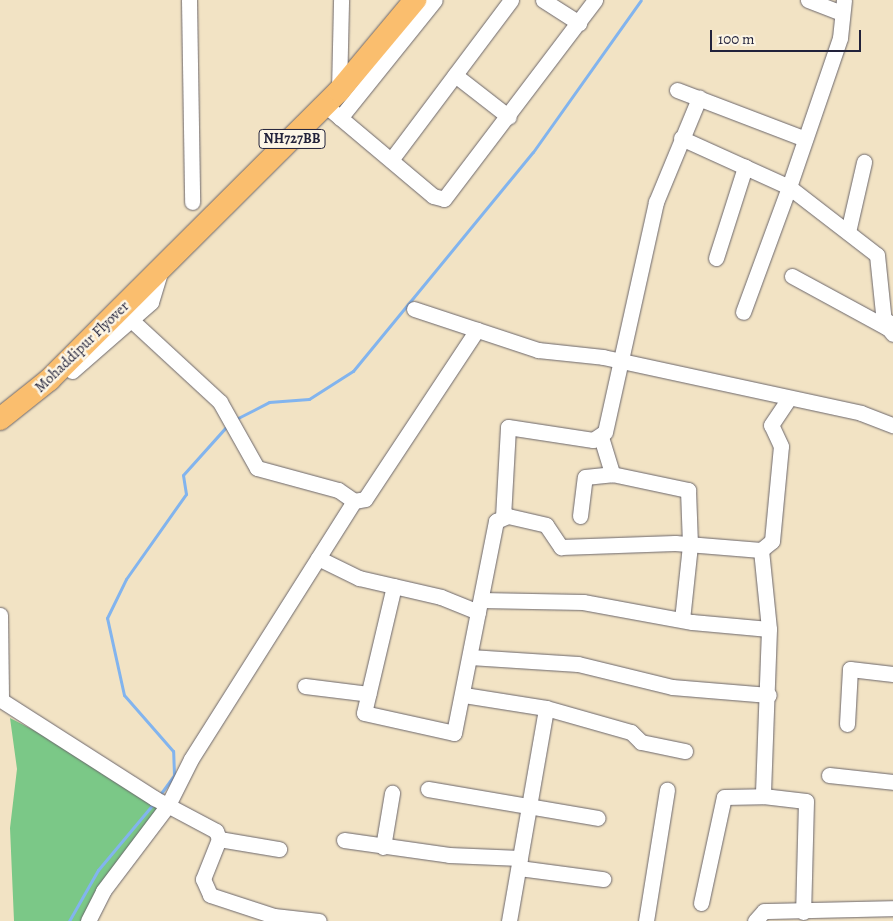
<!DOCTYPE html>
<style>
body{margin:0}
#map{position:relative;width:893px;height:921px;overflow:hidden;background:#f2e3c4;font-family:Alegreya,serif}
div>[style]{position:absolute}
.green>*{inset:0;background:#7bc887}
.stream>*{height:3px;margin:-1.5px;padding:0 1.5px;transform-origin:1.5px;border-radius:1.5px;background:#82b4ee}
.roads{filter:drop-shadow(0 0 1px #6b666b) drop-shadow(0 0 1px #6b666b)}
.minor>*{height:15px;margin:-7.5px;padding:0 7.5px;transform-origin:7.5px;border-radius:7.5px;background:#fff}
.highway>*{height:22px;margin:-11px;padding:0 11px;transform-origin:11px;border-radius:11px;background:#fabe6e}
span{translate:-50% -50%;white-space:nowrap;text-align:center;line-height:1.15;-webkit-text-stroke:5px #fcf5e5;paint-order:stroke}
.shield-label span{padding:1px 4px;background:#fcf5e5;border:1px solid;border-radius:4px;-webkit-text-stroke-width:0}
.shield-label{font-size:14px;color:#22223b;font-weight:700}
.street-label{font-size:15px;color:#22223b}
.scale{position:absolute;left:710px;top:30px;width:151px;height:22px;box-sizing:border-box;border:2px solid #22223b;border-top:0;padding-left:6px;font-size:15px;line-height:18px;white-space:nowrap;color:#22223b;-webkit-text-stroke:4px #fcf5e5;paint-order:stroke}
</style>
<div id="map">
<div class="green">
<i style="clip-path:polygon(10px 718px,86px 757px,159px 806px,85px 921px,14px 921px,10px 828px,17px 769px)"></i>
</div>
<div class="stream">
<i style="left:236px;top:419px;width:37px;rotate:-27deg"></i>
<i style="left:269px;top:402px;width:40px;rotate:-4.3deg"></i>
<i style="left:309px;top:399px;width:52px;rotate:-32.5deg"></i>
<i style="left:353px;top:371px;width:283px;rotate:-50.6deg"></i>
<i style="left:533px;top:152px;width:186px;rotate:-54.6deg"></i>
<i style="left:159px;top:796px;width:26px;rotate:-54deg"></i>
<i style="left:174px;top:775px;width:24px;rotate:-92deg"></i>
<i style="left:173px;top:751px;width:74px;rotate:-131.2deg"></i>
<i style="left:124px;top:695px;width:79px;rotate:-102.4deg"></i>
<i style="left:107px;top:618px;width:43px;rotate:-64deg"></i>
<i style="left:126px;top:579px;width:104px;rotate:-54.8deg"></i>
<i style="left:186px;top:494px;width:19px;rotate:-99deg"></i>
<i style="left:183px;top:475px;width:66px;rotate:-48.1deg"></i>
<i style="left:69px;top:921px;width:59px;rotate:-60.4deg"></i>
<i style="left:98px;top:870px;width:87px;rotate:-50.1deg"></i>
</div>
<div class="roads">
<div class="minor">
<i style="left:189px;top:0;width:202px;rotate:89.1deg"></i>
<i style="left:543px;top:0;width:43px;rotate:32.6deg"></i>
<i style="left:808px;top:0;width:36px;rotate:21deg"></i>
<i style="left:844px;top:0;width:38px;rotate:96deg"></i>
<i style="left:840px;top:38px;width:157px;rotate:108.9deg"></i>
<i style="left:789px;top:187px;width:111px;rotate:37.7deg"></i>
<i style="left:877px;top:255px;width:68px;rotate:84.1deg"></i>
<i style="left:884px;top:323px;width:14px;rotate:51deg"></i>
<i style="left:455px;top:75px;width:68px;rotate:37.9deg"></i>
<i style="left:677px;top:90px;width:137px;rotate:20.9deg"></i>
<i style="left:339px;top:91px;width:91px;rotate:-88.7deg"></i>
<i style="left:325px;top:105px;width:141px;rotate:40.1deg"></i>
<i style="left:433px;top:196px;width:11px;rotate:15deg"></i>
<i style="left:444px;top:199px;width:250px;rotate:-52.8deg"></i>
<i style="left:340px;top:118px;width:151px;rotate:-51.2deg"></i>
<i style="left:681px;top:138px;width:119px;rotate:24.4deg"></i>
<i style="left:789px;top:187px;width:133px;rotate:110.2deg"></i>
<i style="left:391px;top:160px;width:200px;rotate:-53.1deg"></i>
<i style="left:848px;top:232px;width:72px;rotate:-77.1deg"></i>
<i style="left:716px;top:258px;width:96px;rotate:-72.3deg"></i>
<i style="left:792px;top:276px;width:107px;rotate:28.5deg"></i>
<i style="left:886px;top:327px;width:6px;rotate:-72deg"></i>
<i style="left:414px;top:309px;width:131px;rotate:18.3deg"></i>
<i style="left:538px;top:350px;width:65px;rotate:6.1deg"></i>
<i style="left:603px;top:357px;width:264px;rotate:12.2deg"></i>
<i style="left:861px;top:413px;width:34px;rotate:21deg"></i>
<i style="left:72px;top:371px;width:105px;rotate:-41.1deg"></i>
<i style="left:151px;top:302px;width:31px;rotate:-73deg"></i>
<i style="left:601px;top:437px;width:39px;rotate:73deg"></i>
<i style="left:612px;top:474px;width:78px;rotate:11.9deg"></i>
<i style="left:688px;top:490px;width:55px;rotate:87.9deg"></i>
<i style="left:690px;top:545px;width:75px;rotate:96.1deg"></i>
<i style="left:354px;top:501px;width:11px;rotate:-10deg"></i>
<i style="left:365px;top:499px;width:203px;rotate:-56.5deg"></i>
<i style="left:580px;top:516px;width:39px;rotate:-83deg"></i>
<i style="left:585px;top:477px;width:27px;rotate:-6deg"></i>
<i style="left:503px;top:517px;width:90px;rotate:-86.8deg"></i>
<i style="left:508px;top:427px;width:86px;rotate:8.7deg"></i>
<i style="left:593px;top:440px;width:14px;rotate:-34deg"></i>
<i style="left:605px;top:432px;width:236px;rotate:-77.5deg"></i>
<i style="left:656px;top:202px;width:113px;rotate:-67.5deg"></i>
<i style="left:761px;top:550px;width:79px;rotate:84.2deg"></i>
<i style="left:769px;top:629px;width:167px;rotate:92.1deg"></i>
<i style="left:763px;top:796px;width:43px;rotate:6.6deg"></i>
<i style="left:806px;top:801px;width:111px;rotate:91.5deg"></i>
<i style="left:318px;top:558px;width:46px;rotate:26deg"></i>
<i style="left:359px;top:578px;width:84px;rotate:13deg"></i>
<i style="left:441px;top:597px;width:40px;rotate:22deg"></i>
<i style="left:394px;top:586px;width:130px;rotate:103.3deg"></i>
<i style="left:364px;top:713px;width:92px;rotate:12.5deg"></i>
<i style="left:454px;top:733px;width:216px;rotate:-78.8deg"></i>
<i style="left:496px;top:521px;width:13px;rotate:-23deg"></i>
<i style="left:508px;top:516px;width:39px;rotate:13deg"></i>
<i style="left:546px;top:525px;width:27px;rotate:56deg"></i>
<i style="left:561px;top:547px;width:114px;rotate:-2deg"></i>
<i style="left:675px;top:543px;width:86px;rotate:4.7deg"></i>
<i style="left:761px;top:550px;width:14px;rotate:-39deg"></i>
<i style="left:772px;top:541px;width:95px;rotate:-84.6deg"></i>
<i style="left:781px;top:446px;width:23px;rotate:-115deg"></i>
<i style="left:771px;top:425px;width:30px;rotate:-56deg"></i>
<i style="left:481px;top:600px;width:102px;rotate:1.1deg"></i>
<i style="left:583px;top:602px;width:111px;rotate:10.4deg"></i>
<i style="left:692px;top:622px;width:77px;rotate:5.2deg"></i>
<i style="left:0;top:615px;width:85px;rotate:89.3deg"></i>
<i style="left:1px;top:700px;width:182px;rotate:32.6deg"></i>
<i style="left:154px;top:798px;width:70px;rotate:28deg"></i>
<i style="left:216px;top:831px;width:9px;rotate:69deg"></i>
<i style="left:219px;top:839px;width:43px;rotate:111.8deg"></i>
<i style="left:203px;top:879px;width:17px;rotate:66deg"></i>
<i style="left:210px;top:895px;width:67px;rotate:18.2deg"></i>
<i style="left:274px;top:916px;width:45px;rotate:6.3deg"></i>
<i style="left:470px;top:657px;width:108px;rotate:3.7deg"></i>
<i style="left:578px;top:664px;width:97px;rotate:13.7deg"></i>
<i style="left:672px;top:687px;width:97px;rotate:4.7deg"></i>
<i style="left:305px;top:686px;width:64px;rotate:7.1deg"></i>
<i style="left:464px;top:695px;width:83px;rotate:9deg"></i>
<i style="left:546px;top:708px;width:88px;rotate:15.8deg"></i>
<i style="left:631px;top:732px;width:14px;rotate:45deg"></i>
<i style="left:641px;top:742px;width:45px;rotate:11.6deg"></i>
<i style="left:847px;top:724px;width:55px;rotate:-86.9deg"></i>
<i style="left:850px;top:669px;width:43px;rotate:6.6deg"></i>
<i style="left:829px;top:775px;width:64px;rotate:6.2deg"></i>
<i style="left:428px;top:789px;width:172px;rotate:9.7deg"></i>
<i style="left:219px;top:839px;width:61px;rotate:9.5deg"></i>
<i style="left:344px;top:840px;width:106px;rotate:8.1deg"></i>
<i style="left:449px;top:855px;width:71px;rotate:2.4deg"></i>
<i style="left:383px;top:847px;width:55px;rotate:-80.5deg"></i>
<i style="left:519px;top:868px;width:85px;rotate:7.5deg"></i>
<i style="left:701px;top:903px;width:108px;rotate:-77.8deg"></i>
<i style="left:724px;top:797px;width:39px;rotate:-1deg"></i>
<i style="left:88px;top:921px;width:34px;rotate:-63deg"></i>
<i style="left:103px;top:891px;width:108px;rotate:-52.9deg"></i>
<i style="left:168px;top:805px;width:51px;rotate:-63.4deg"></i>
<i style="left:191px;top:759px;width:305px;rotate:-57.7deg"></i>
<i style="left:354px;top:501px;width:19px;rotate:-145deg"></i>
<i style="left:338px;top:490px;width:84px;rotate:-164.8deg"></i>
<i style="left:257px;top:468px;width:76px;rotate:-119.3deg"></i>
<i style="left:220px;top:402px;width:121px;rotate:-137.3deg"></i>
<i style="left:509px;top:921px;width:216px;rotate:-80.1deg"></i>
<i style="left:646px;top:921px;width:133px;rotate:-80.9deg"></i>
<i style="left:755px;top:921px;width:13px;rotate:-48deg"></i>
<i style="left:764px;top:911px;width:129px;rotate:-1.3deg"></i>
</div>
<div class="highway">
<i style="left:0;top:419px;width:63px;rotate:-38.5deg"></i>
<i style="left:49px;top:380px;width:409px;rotate:-44.9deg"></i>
<i style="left:339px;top:91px;width:119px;rotate:-50.1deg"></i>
</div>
</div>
<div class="shield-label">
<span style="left:292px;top:139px">NH727BB</span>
</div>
<div class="street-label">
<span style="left:82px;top:347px;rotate:-44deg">Mohaddipur Flyover</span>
</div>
<div class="scale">100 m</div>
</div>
